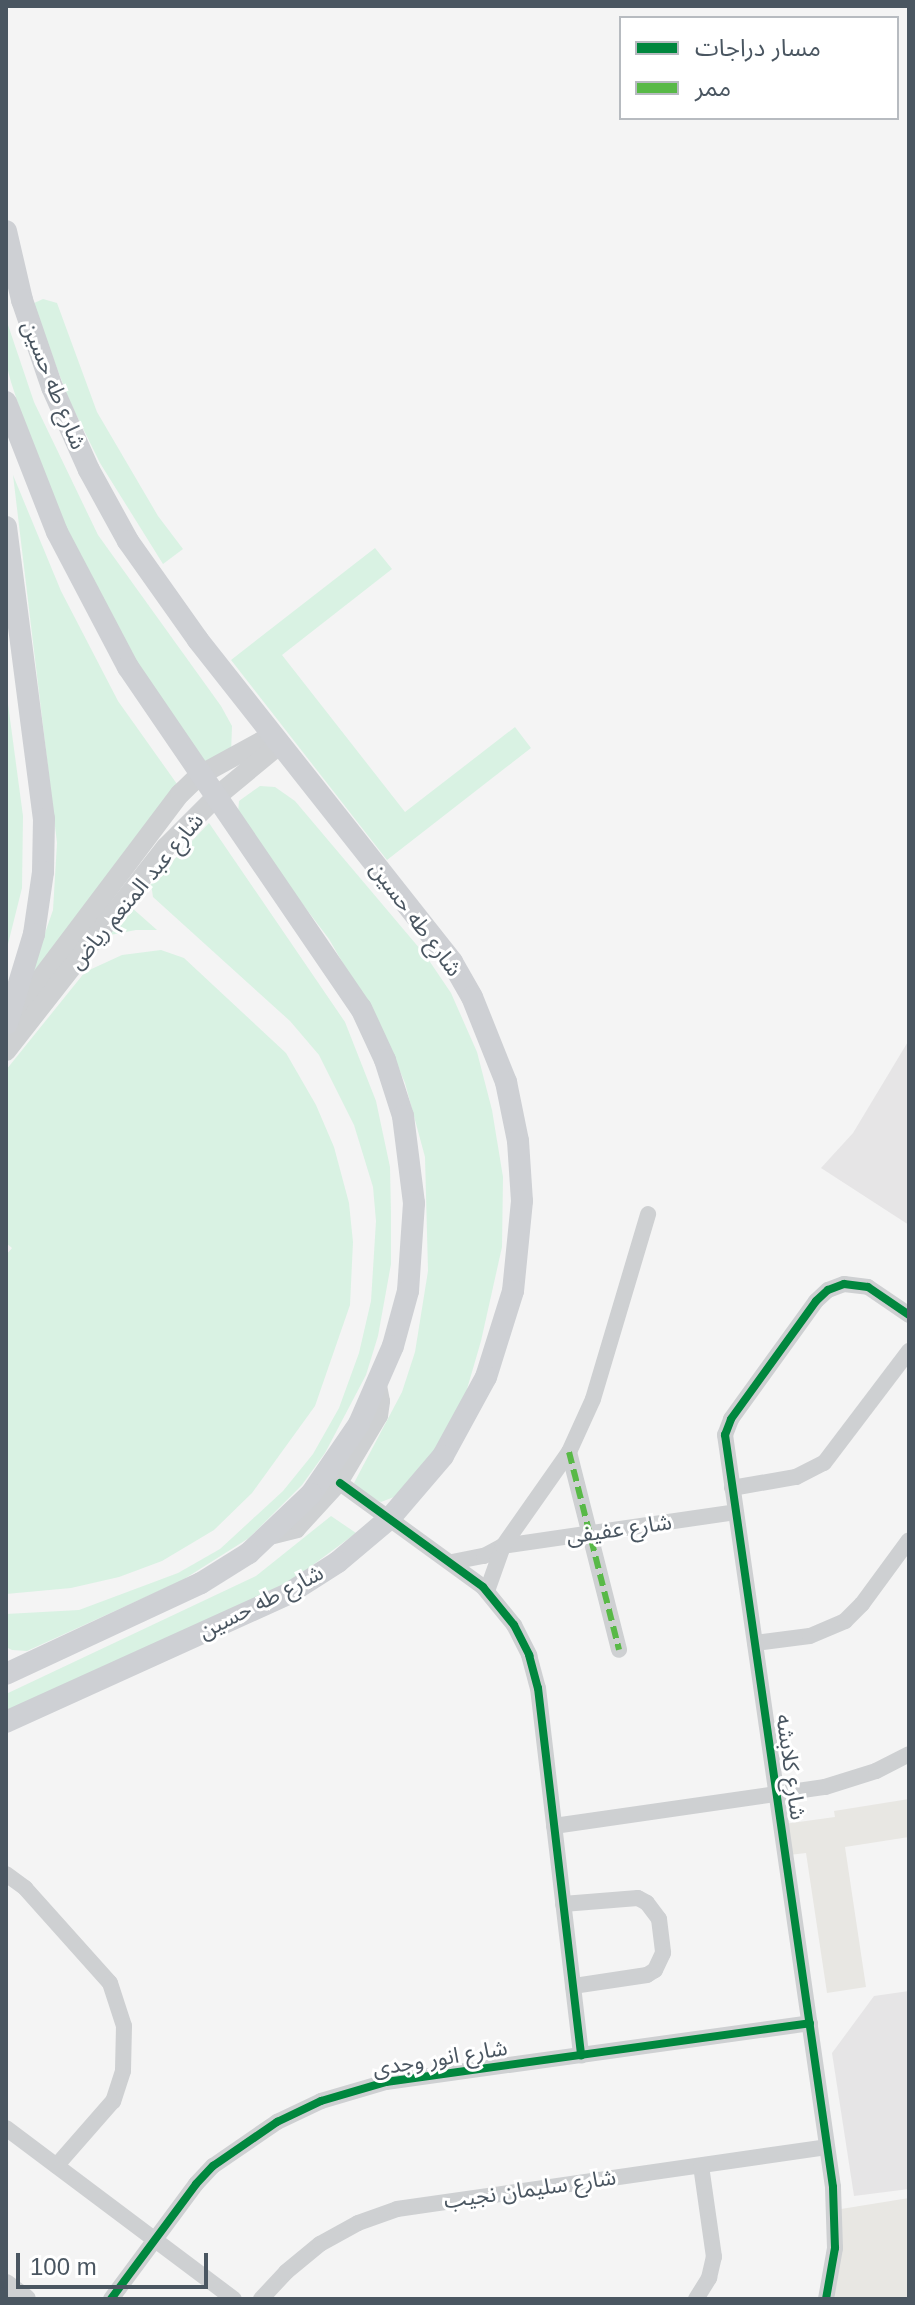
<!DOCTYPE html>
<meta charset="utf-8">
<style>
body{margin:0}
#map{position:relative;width:915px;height:2305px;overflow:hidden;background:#f4f4f4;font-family:Helvetica,"Noto Sans Arabic",sans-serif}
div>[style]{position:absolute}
.commercial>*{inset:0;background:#e8e7e3}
.education>*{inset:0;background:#e6e5e6}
.green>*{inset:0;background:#d9f2e3}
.minor>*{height:16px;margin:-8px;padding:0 8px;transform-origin:8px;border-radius:8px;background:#ced0d2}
.tertiary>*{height:20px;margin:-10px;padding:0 10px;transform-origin:10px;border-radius:10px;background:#ced0d2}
.secondary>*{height:22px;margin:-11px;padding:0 11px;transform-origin:11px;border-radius:11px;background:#ced0d4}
.quiet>*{height:6px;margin-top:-3px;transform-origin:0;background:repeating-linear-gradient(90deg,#58b947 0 12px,transparent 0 18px)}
.cycleway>*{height:8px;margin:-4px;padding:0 4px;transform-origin:4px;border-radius:4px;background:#00873e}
span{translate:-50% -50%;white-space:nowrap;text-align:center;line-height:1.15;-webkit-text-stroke:6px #fff;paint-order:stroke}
.street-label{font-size:22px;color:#4a5661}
.frame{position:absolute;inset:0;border:8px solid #4a5661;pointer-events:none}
.legend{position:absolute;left:619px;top:16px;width:280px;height:104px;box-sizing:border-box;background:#fff;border:2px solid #b7bbc0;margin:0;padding:10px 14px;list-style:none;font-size:24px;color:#4a5661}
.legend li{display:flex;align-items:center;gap:16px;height:40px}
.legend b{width:40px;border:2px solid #b7bbc0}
.scale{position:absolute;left:16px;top:2253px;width:192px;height:36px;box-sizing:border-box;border:4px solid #4a5661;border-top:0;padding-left:10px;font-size:24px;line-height:28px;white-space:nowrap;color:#4a5661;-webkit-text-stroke:6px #fff;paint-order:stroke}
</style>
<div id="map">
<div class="commercial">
<i style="clip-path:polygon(909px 1799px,909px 1837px,845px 1847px,866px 1987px,827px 1993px,806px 1853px,789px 1855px,784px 1824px,835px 1817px,834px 1811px)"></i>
<i style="clip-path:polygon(909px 2198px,909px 2299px,829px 2299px,841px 2209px)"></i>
</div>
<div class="education">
<i style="clip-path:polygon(909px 1040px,909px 1225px,821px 1168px,853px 1133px)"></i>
<i style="clip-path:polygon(909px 1991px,909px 2189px,854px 2196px,832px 2053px,874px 1996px)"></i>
</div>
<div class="green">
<i style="clip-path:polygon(43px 299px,57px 303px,97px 412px,158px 516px,183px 549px,163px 564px,100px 463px,70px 402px,32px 304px)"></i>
<i style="clip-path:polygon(6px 319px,34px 402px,98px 535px,221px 706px,232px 726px,231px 754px,201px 763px,92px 594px,32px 446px,11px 382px,6px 363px)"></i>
<i style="clip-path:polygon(13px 475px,61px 591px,118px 701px,177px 784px,29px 979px,53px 910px,57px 843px)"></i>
<i style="clip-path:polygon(375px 548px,392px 569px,282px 655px,405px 812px,515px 727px,531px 748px,387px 860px,231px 660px)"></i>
<i style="clip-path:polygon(6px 689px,23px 816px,22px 888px,6px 952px)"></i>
<i style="clip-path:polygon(260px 786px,275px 787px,295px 801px,426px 956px,451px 993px,477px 1052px,492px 1110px,503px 1177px,502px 1247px,481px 1341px,465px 1396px,424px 1468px,394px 1497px,381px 1502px,359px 1491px,354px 1483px,402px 1392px,415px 1352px,428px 1271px,425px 1157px,405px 1083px,386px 1038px,329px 939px,245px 828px,238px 813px,239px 801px)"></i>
<i style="clip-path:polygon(209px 823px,345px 1022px,376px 1101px,390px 1167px,391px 1212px,391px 1264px,378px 1336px,366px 1375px,325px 1453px,302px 1485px,249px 1538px,181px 1581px,27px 1651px,12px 1650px,6px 1647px,6px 1614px,79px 1610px,178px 1573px,220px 1549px,283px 1491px,313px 1454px,339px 1408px,359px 1353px,371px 1301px,376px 1221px,373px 1187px,354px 1125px,319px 1055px,290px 1021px,153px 897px,151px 884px)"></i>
<i style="clip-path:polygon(131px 907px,157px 930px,136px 930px,105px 936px,125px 910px)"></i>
<i style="clip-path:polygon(161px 950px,184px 958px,286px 1053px,316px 1105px,334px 1147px,349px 1203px,353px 1242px,350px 1305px,315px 1406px,252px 1493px,214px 1530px,162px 1561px,119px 1577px,71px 1588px,6px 1594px,6px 1255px,12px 1248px,6px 1243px,6px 1070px,85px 972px,122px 955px)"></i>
<i style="clip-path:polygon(331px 1516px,356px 1533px,275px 1593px,8px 1713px,6px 1694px,256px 1576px)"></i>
</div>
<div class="minor">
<i style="left:569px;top:1452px;width:204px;rotate:75.8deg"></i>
<i style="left:340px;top:1483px;width:177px;rotate:36deg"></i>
<i style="left:483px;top:1587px;width:49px;rotate:50.8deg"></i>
<i style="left:514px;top:1625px;width:34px;rotate:63deg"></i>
<i style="left:529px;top:1655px;width:34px;rotate:75deg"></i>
<i style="left:538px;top:1688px;width:370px;rotate:83.3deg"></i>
<i style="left:732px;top:1488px;width:65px;rotate:-9.8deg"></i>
<i style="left:796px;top:1477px;width:31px;rotate:-27deg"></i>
<i style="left:824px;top:1463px;width:141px;rotate:-52.8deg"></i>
<i style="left:266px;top:1538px;width:32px;rotate:-14deg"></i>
<i style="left:297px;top:1530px;width:64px;rotate:-47.5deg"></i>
<i style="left:340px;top:1483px;width:78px;rotate:-59.2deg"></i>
<i style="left:380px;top:1416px;width:15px;rotate:-82deg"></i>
<i style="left:382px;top:1401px;width:16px;rotate:-101deg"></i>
<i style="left:452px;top:1562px;width:33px;rotate:-11deg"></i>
<i style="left:484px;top:1556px;width:21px;rotate:-28deg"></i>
<i style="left:503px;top:1546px;width:235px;rotate:-8.3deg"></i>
<i style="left:487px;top:1591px;width:48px;rotate:-70.4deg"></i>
<i style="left:503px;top:1546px;width:115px;rotate:-54.9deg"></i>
<i style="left:569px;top:1452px;width:58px;rotate:-65.6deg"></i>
<i style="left:593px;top:1399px;width:193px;rotate:-73.4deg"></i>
<i style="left:755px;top:1643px;width:55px;rotate:-7.3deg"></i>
<i style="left:810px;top:1636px;width:38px;rotate:-23deg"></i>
<i style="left:845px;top:1621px;width:24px;rotate:-45deg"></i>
<i style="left:862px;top:1604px;width:79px;rotate:-53.7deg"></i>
<i style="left:554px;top:1826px;width:274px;rotate:-8.2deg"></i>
<i style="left:825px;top:1787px;width:53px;rotate:-17.4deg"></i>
<i style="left:876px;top:1771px;width:37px;rotate:-27deg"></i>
<i style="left:6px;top:1874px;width:24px;rotate:36deg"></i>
<i style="left:25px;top:1888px;width:127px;rotate:48.2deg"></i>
<i style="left:110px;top:1983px;width:45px;rotate:72deg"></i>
<i style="left:124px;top:2026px;width:45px;rotate:91.3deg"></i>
<i style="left:123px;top:2071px;width:32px;rotate:108deg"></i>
<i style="left:113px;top:2101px;width:86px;rotate:131.2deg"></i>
<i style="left:563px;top:1904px;width:75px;rotate:-4.6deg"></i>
<i style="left:638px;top:1898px;width:10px;rotate:29deg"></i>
<i style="left:647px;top:1903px;width:20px;rotate:53deg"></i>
<i style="left:659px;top:1919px;width:34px;rotate:83deg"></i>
<i style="left:663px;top:1953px;width:19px;rotate:115deg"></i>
<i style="left:655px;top:1970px;width:9px;rotate:148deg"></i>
<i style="left:647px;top:1975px;width:75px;rotate:171.5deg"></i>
<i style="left:6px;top:2128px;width:285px;rotate:36.9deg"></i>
<i style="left:111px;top:2299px;width:143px;rotate:-53.5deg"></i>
<i style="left:196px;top:2184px;width:25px;rotate:-47deg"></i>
<i style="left:213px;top:2166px;width:78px;rotate:-34.5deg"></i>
<i style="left:277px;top:2122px;width:49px;rotate:-25.5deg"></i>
<i style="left:321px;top:2101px;width:68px;rotate:-16.3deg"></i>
<i style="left:386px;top:2082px;width:428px;rotate:-7.9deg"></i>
<i style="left:261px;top:2299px;width:37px;rotate:-47deg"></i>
<i style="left:286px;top:2272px;width:44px;rotate:-39.5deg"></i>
<i style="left:320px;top:2244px;width:43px;rotate:-28.9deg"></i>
<i style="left:358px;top:2223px;width:41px;rotate:-19.7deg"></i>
<i style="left:397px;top:2209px;width:434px;rotate:-8.2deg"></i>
<i style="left:696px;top:2299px;width:25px;rotate:-58deg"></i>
<i style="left:709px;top:2278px;width:22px;rotate:-77deg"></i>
<i style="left:714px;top:2257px;width:92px;rotate:-98.1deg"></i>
<i style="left:826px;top:2299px;width:52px;rotate:-80deg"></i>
<i style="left:835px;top:2248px;width:61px;rotate:-91.9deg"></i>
<i style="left:833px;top:2187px;width:760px;rotate:-98.17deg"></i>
<i style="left:725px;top:1435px;width:17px;rotate:-69deg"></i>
<i style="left:731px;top:1419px;width:145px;rotate:-54.2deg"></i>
<i style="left:816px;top:1301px;width:16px;rotate:-43deg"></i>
<i style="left:828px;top:1290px;width:17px;rotate:-21deg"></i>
<i style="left:844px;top:1284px;width:24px;rotate:7deg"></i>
<i style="left:868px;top:1287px;width:50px;rotate:34.3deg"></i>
</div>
<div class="tertiary">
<i style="left:11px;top:1018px;width:281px;rotate:-53deg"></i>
<i style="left:180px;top:794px;width:28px;rotate:-44deg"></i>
<i style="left:200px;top:775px;width:83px;rotate:-28.7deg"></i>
<i style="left:6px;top:1051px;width:259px;rotate:-51.9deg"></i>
<i style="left:166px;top:847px;width:71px;rotate:-45deg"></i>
<i style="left:216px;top:797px;width:83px;rotate:-39.6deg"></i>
<i style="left:6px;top:2284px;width:25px;rotate:37deg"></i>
</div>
<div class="secondary">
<i style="left:6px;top:231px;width:71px;rotate:76.9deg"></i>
<i style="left:22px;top:300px;width:92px;rotate:71deg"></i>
<i style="left:52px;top:387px;width:91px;rotate:66deg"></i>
<i style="left:89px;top:470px;width:81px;rotate:61.2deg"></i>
<i style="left:128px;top:541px;width:121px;rotate:54.7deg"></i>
<i style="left:198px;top:640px;width:410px;rotate:51.7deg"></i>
<i style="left:452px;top:962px;width:40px;rotate:60.3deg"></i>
<i style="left:472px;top:997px;width:92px;rotate:68.2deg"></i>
<i style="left:506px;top:1082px;width:60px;rotate:78.5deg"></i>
<i style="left:518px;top:1141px;width:60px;rotate:86.2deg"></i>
<i style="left:522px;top:1201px;width:90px;rotate:95.7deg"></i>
<i style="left:513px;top:1291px;width:90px;rotate:107.4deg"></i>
<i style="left:486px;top:1377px;width:90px;rotate:118.6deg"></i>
<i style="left:443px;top:1456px;width:82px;rotate:130.5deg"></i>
<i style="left:390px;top:1518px;width:68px;rotate:139.8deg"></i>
<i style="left:338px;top:1562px;width:59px;rotate:147.4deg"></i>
<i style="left:288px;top:1594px;width:310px;rotate:155.6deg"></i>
<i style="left:6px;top:402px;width:140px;rotate:68.6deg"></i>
<i style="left:57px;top:532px;width:153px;rotate:62.3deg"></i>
<i style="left:128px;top:667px;width:413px;rotate:55.7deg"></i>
<i style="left:361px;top:1008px;width:57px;rotate:65.2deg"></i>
<i style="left:385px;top:1060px;width:59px;rotate:72.2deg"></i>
<i style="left:403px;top:1116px;width:88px;rotate:82.8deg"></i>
<i style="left:414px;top:1203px;width:88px;rotate:93.9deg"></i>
<i style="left:408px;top:1291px;width:57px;rotate:105.3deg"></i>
<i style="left:393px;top:1346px;width:85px;rotate:113.6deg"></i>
<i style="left:359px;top:1424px;width:85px;rotate:124.4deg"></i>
<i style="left:311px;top:1494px;width:86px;rotate:136.4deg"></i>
<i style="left:249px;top:1553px;width:57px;rotate:148deg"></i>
<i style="left:201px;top:1583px;width:215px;rotate:155deg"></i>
<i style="left:6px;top:527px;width:294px;rotate:82.6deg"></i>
<i style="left:44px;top:819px;width:53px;rotate:91.1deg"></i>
<i style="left:43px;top:872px;width:63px;rotate:98.3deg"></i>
<i style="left:34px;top:934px;width:93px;rotate:106.9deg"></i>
</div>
<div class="quiet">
<i style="left:569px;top:1452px;width:204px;rotate:75.8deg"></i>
</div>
<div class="cycleway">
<i style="left:340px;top:1483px;width:177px;rotate:36deg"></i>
<i style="left:483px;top:1587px;width:49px;rotate:50.8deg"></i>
<i style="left:514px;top:1625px;width:34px;rotate:63deg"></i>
<i style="left:529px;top:1655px;width:34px;rotate:75deg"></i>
<i style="left:538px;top:1688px;width:370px;rotate:83.3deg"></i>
<i style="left:111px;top:2299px;width:143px;rotate:-53.5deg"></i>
<i style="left:196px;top:2184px;width:25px;rotate:-47deg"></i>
<i style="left:213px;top:2166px;width:78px;rotate:-34.5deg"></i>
<i style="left:277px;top:2122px;width:49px;rotate:-25.5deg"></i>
<i style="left:321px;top:2101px;width:68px;rotate:-16.3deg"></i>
<i style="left:386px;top:2082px;width:428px;rotate:-7.9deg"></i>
<i style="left:826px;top:2299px;width:52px;rotate:-80deg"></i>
<i style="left:835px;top:2248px;width:61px;rotate:-91.9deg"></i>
<i style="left:833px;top:2187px;width:760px;rotate:-98.17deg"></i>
<i style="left:725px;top:1435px;width:17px;rotate:-69deg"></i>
<i style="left:731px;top:1419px;width:145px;rotate:-54.2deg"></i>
<i style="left:816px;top:1301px;width:16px;rotate:-43deg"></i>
<i style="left:828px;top:1290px;width:17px;rotate:-21deg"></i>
<i style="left:844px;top:1284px;width:24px;rotate:7deg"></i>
<i style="left:868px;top:1287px;width:50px;rotate:34.3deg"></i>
</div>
<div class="street-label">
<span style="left:54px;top:385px;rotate:68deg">شارع طه حسين</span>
<span style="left:136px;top:891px;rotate:-50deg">شارع عبد المنعم رياض</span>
<span style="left:416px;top:919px;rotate:53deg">شارع طه حسين</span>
<span style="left:619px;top:1529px;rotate:-8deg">شارع عفيفى</span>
<span style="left:261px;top:1602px;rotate:-27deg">شارع طه حسين</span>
<span style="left:791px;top:1767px;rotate:82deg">شارع كلابشه</span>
<span style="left:440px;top:2058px;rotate:-9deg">شارع انور وجدى</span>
<span style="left:530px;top:2189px;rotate:-8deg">شارع سليمان نجيب</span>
</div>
<div class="frame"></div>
<ul class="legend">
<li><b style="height:10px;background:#00873e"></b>مسار دراجات</li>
<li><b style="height:10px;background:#58b947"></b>ممر</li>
</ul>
<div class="scale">100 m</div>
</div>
